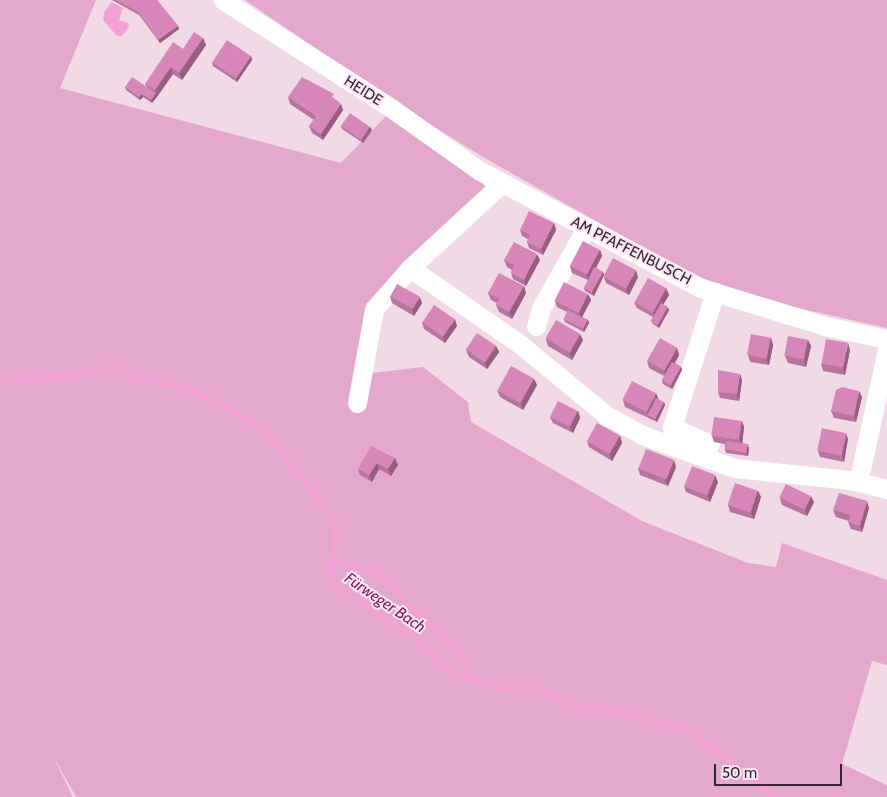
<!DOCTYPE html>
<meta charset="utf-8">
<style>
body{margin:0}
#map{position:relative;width:887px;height:797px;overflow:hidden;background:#f1d9e6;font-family:Cabin,sans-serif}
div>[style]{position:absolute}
.green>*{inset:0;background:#e4a8cc}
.water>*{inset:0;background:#f4a1d5}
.stream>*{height:5px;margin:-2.5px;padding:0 2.5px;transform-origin:2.5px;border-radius:2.5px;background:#f4a1d5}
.minor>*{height:19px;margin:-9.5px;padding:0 9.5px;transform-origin:9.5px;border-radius:9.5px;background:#fff}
.wall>*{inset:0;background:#b8739f}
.shaded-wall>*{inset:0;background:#965e82}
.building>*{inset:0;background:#d686b9;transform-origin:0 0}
span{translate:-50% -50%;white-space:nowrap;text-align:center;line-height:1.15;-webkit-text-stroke:4px #fee6f4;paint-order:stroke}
.street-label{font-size:15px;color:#32292e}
.water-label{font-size:16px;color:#7d1f61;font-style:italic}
.scale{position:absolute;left:714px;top:764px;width:128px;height:22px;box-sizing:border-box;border:2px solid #32292e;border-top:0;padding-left:6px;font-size:15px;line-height:18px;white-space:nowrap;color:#32292e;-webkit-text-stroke:4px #fee6f4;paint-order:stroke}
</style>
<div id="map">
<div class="green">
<i style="clip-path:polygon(0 0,96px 0,60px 88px,341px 163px,387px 115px,479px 178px,486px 188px,389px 296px,363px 374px,423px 367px,468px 402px,471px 422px,642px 521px,748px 563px,776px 567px,782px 543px,887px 580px,887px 665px,872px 661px,842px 764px,887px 785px,887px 797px,76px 797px,52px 754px,73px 797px,0 797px)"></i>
<i style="clip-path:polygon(245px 0,887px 0,887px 328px,771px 302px,690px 274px,483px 157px,397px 104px)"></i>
</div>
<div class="water">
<i style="clip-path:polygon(111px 2px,123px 8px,119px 20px,128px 23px,129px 27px,122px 36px,117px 36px,103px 20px,104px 13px)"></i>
</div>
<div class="stream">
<i style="left:0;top:379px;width:37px;rotate:2deg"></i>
<i style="left:37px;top:380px;width:63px;rotate:-9.2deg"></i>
<i style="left:99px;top:370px;width:16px;rotate:-18deg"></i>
<i style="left:114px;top:365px;width:20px;rotate:37deg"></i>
<i style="left:130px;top:377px;width:55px;rotate:9.5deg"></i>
<i style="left:184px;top:386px;width:47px;rotate:25.5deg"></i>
<i style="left:226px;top:406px;width:48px;rotate:33deg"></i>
<i style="left:266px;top:432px;width:113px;rotate:52.2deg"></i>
<i style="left:335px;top:521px;width:61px;rotate:93.8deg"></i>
<i style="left:331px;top:582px;width:103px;rotate:33.1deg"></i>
<i style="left:417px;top:638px;width:39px;rotate:50deg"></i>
<i style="left:442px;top:668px;width:60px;rotate:19.3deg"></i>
<i style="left:499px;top:688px;width:34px;rotate:-3deg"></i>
<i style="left:533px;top:686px;width:10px;rotate:37deg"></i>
<i style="left:541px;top:692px;width:43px;rotate:23.6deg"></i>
<i style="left:580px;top:709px;width:22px;rotate:-8deg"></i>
<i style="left:602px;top:706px;width:92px;rotate:15.7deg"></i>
<i style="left:691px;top:731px;width:108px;rotate:37.8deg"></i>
<i style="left:332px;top:559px;width:26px;rotate:25deg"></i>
<i style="left:356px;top:570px;width:24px"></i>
<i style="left:380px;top:570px;width:40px;rotate:51deg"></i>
<i style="left:405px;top:601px;width:78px;rotate:44deg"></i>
<i style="left:461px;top:655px;width:26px;rotate:67deg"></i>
</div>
<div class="minor">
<i style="left:223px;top:0;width:200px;rotate:32.7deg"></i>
<i style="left:391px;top:108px;width:109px;rotate:35.3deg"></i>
<i style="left:480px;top:171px;width:250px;rotate:27.9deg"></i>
<i style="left:701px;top:288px;width:130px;rotate:17deg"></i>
<i style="left:825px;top:326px;width:63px;rotate:11.8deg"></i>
<i style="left:410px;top:268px;width:125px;rotate:-42.7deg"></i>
<i style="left:536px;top:326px;width:19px;rotate:-74deg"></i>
<i style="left:541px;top:308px;width:92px;rotate:-60.6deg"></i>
<i style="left:357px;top:403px;width:96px;rotate:-79.7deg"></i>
<i style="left:374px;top:309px;width:55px;rotate:-48.7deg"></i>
<i style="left:410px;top:268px;width:135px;rotate:34.7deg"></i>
<i style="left:521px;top:345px;width:112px;rotate:39.5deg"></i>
<i style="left:607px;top:416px;width:40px;rotate:28deg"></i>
<i style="left:642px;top:435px;width:98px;rotate:19.7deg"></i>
<i style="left:734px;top:468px;width:118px;rotate:5.9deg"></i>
<i style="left:851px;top:480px;width:37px;rotate:14deg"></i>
<i style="left:710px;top:444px;width:42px;rotate:-155.9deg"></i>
<i style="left:672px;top:427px;width:142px;rotate:-72.3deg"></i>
<i style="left:861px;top:469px;width:122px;rotate:-77.7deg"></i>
</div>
<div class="wall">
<i style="clip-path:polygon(112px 0,157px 0,178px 26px,179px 29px,160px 43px,139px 15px)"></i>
<i style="clip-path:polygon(203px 38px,206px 45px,182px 80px,173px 74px,152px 103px,143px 97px,140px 100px,126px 90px,125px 87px,147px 87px,145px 84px,183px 49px)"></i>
<i style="clip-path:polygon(251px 56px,252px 60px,237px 82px,213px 66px,212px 62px)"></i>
<i style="clip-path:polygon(288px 97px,336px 100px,341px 104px,343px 110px,323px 140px,312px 133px,309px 126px,314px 120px,290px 104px)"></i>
<i style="clip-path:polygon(341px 126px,370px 127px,372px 130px,363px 143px,342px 129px)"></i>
<i style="clip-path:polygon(554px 223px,556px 230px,543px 255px,529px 248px,527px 242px,528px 239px,522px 236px,520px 230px)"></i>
<i style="clip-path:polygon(600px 250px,602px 256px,596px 268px,603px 272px,604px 275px,594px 296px,585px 291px,584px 288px,588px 280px,572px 273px,570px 266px)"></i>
<i style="clip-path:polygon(504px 260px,540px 260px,526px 286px,513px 279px,511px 273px,512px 270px,507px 267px)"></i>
<i style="clip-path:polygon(604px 277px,638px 277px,629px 295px,606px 283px)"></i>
<i style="clip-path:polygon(524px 286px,526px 293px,512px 319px,499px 312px,496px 305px,497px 303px,491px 300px,488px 293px)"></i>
<i style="clip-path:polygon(666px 288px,669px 295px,663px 304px,669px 310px,659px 328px,653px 324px,651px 321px,653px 317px,637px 308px,634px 302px)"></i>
<i style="clip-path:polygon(588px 294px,591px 300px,582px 317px,588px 320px,589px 323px,584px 332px,565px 322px,564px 319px,567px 312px,557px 307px,555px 301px)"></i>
<i style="clip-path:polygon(390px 296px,422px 303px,414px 316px,392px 303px)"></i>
<i style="clip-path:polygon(422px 322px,457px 326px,445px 343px,424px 329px)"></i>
<i style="clip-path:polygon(771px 338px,773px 345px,769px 365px,750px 362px,748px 355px)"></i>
<i style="clip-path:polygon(546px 339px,583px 340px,572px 360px,548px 346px)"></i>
<i style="clip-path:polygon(808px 340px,811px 346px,806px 367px,788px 363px,785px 356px)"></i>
<i style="clip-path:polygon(496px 346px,499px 352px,487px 369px,469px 357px,466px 350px)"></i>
<i style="clip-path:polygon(677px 348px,679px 355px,675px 363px,681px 367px,682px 370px,672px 389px,663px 384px,662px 381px,664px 376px,649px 368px,647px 361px)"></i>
<i style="clip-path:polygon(850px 350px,845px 375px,823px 371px,821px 364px)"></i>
<i style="clip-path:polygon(740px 374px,742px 380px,739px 401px,720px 398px,718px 392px)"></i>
<i style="clip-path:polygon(534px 379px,537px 385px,523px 410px,500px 397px,497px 390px)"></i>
<i style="clip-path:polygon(862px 397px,856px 422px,834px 418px,831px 411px)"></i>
<i style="clip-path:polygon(623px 400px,664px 402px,665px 405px,657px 422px,625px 407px)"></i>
<i style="clip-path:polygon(578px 411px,580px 418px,573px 433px,553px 423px,550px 417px)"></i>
<i style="clip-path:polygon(742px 421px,744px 427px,742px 443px,749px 448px,748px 456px,726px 453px,725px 449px,725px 444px,714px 442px,712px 436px)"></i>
<i style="clip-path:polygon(620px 436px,622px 443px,612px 461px,589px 447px,587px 441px)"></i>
<i style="clip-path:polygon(848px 439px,844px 462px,820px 457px,818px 451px)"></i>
<i style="clip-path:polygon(395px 458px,398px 465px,391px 476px,379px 469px,372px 482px,360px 475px,358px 469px)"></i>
<i style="clip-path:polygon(676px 467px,668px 486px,640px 475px,638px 468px)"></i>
<i style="clip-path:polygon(718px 482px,710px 502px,686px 492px,684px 486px)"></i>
<i style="clip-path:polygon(758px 491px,761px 497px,754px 519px,730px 512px,728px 505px)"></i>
<i style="clip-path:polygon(780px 498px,814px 502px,807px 516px,782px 505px)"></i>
<i style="clip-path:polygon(869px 508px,862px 532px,851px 529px,848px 522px,849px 521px,836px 517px,833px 510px)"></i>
</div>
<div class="shaded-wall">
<i style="clip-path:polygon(178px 26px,179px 29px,160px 43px,158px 40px)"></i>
<i style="clip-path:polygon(203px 38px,206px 45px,182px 80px,179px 73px)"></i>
<i style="clip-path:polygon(251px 56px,252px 60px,237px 82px,236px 78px)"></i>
<i style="clip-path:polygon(171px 67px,173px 74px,157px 97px,155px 90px)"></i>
<i style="clip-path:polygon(156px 93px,157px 97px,152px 103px,151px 100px)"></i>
<i style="clip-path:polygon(142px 94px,143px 97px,140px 100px,139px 97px)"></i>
<i style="clip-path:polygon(341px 104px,343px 110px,323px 140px,321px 134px)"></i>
<i style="clip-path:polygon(370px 127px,372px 130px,363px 143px,362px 140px)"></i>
<i style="clip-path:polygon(554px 223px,556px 230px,543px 255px,541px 249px)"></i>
<i style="clip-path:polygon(600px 250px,602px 256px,589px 281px,587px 275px)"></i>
<i style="clip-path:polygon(537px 254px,540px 260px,526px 286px,524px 280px)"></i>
<i style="clip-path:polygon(636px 270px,638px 277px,629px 295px,626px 289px)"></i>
<i style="clip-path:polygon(603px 272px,604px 275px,594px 296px,592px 292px)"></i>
<i style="clip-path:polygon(524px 286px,526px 293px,512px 319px,509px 312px)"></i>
<i style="clip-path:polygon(666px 288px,669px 295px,655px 319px,653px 312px)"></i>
<i style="clip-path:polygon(588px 294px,591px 300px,581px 319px,579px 313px)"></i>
<i style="clip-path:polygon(420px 297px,422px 303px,414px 316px,412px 309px)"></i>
<i style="clip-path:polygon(668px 307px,669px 310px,659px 328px,658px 325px)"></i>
<i style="clip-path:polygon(455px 319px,457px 326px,445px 343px,443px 337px)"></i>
<i style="clip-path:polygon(588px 320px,589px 323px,584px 332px,583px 328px)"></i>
<i style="clip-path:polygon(580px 334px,583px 340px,572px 360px,570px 353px)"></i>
<i style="clip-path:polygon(771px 338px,773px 345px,769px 365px,766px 359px)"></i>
<i style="clip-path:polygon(808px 340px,811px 346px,806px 367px,804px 360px)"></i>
<i style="clip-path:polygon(848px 343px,850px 350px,845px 375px,843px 369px)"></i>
<i style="clip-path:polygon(496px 346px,499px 352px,487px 369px,485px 363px)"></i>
<i style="clip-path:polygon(677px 348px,679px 355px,667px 377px,664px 371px)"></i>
<i style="clip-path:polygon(681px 367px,682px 370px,672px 389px,671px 386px)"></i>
<i style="clip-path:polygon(740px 374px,742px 380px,739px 401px,737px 394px)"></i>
<i style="clip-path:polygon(534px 379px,537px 385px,523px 410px,521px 403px)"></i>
<i style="clip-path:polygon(859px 391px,862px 397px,856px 422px,854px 416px)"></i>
<i style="clip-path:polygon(656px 393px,659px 400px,648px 415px,647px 412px)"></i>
<i style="clip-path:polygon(664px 402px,665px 405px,657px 422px,655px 419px)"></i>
<i style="clip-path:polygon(578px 411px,580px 418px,573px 433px,570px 427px)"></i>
<i style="clip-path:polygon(742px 421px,744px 427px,742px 446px,739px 440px)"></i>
<i style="clip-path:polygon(846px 433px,848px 439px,844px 462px,842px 455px)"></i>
<i style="clip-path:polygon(620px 436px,622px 443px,612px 461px,609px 454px)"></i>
<i style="clip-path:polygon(748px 444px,749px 448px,748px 456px,746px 453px)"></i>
<i style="clip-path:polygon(395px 458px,398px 465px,391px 476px,388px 469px)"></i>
<i style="clip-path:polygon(674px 460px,676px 467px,668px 486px,665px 480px)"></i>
<i style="clip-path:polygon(377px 463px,379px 469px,372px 482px,369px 475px)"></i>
<i style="clip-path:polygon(715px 475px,718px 482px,710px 502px,707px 495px)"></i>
<i style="clip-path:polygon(758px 491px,761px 497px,754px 519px,751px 513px)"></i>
<i style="clip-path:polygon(811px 496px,814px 502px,807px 516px,805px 509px)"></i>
<i style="clip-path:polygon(867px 501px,869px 508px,862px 532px,860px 526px)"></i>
</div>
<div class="building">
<i style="clip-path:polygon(116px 0,157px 0,178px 26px,158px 40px,138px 12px)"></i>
<i style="clip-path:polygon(194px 32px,203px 38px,179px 73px,171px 67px,155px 90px,145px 84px,173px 42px,183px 49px)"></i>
<i style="left:227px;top:40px;width:29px;height:27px;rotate:34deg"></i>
<i style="clip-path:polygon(132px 77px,156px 93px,151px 100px,142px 94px,139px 97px,125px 87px)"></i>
<i style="clip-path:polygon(302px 77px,334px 94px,332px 97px,341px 104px,321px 134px,309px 126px,316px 116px,288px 97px)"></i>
<i style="left:350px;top:113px;width:24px;height:16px;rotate:35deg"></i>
<i style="clip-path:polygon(529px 211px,554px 223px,541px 249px,527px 242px,530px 235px,520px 230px)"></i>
<i style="left:583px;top:241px;width:19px;height:28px;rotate:28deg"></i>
<i style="clip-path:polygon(514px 242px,537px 254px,524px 280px,511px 273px,514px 265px,504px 260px)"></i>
<i style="left:613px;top:258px;width:26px;height:21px;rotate:28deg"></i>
<i style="clip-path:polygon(594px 267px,603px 272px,592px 292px,584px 288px)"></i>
<i style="clip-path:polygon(499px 273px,524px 286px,509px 312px,496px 305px,500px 299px,488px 293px)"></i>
<i style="left:648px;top:278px;width:21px;height:28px;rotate:29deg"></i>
<i style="left:564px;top:282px;width:27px;height:21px;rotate:27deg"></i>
<i style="left:397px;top:284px;width:26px;height:14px;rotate:29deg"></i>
<i style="left:661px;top:303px;width:8px;height:21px;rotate:30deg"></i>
<i style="left:434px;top:305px;width:25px;height:21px;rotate:34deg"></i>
<i style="left:568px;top:310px;width:22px;height:10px;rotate:27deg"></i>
<i style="left:556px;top:320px;width:28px;height:21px;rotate:30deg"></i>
<i style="left:477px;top:333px;width:23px;height:20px;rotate:34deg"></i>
<i style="left:751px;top:334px;width:20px;height:21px;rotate:11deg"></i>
<i style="left:788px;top:336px;width:20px;height:20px;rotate:11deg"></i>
<i style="left:660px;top:338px;width:20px;height:26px;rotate:30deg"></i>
<i style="left:826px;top:339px;width:22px;height:25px;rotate:10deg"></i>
<i style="left:672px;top:362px;width:10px;height:21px;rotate:29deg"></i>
<i style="left:511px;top:366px;width:26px;height:28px;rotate:29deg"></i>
<i style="clip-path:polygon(718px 370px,740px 374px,737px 394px,718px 392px)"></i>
<i style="left:632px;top:381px;width:27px;height:21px;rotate:27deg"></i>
<i style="clip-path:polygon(842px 387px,859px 391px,854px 416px,831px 411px,836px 390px)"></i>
<i style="left:656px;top:398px;width:9px;height:19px;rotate:27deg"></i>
<i style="left:558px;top:401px;width:22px;height:18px;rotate:27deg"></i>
<i style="left:714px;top:417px;width:28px;height:19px;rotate:8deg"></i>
<i style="left:597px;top:423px;width:26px;height:21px;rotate:29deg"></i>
<i style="left:822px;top:428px;width:25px;height:23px;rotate:12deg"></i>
<i style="clip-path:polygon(726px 441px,748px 444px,746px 453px,725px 449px)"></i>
<i style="clip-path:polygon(371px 446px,395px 458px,388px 469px,377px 463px,369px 475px,358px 469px)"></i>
<i style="left:646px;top:449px;width:30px;height:21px;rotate:21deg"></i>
<i style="left:692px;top:466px;width:25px;height:22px;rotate:21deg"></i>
<i style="left:735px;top:483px;width:24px;height:23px;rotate:19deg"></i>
<i style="left:786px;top:484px;width:28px;height:15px;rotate:26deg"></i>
<i style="clip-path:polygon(839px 493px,867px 501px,860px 526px,848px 522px,851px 515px,833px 510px)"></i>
</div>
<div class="street-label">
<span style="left:363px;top:91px;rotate:32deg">HEIDE</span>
<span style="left:631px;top:251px;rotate:27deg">AM PFAFFENBUSCH</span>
</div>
<div class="water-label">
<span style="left:385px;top:603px;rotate:34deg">Fürweger Bach</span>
</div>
<div class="scale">50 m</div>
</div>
